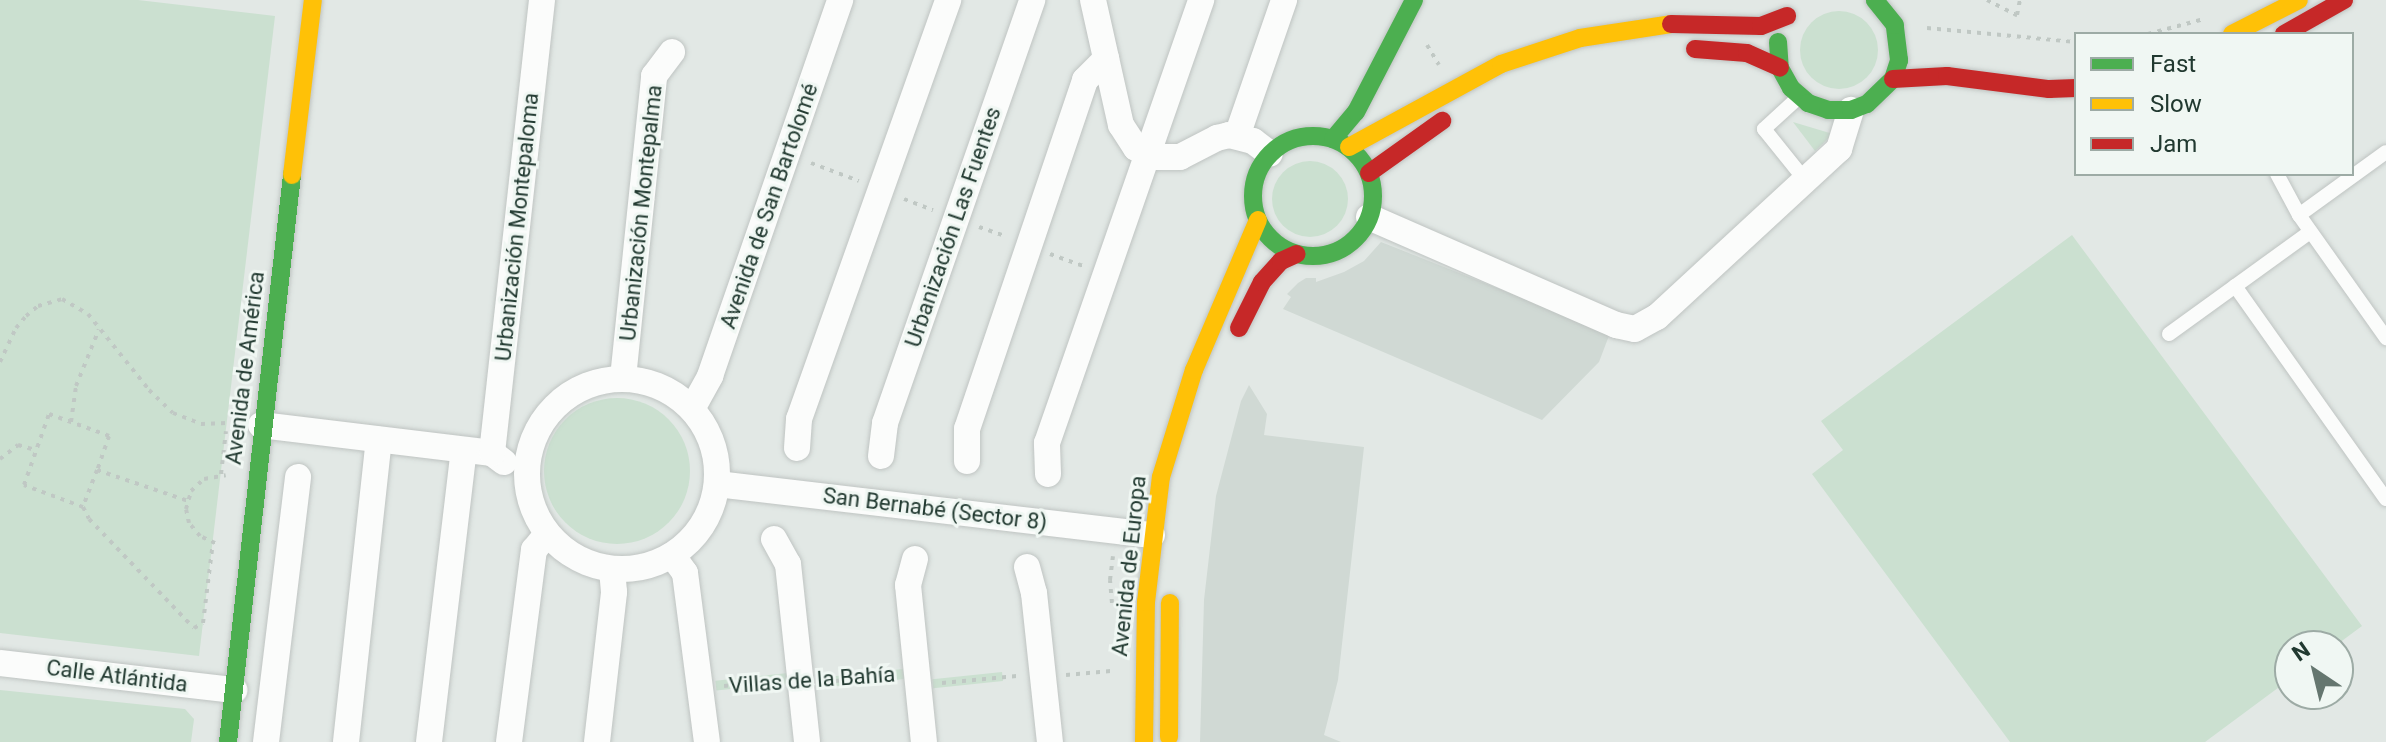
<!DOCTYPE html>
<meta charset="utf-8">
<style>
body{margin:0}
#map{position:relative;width:2386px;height:742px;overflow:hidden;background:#e2e8e5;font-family:Roboto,sans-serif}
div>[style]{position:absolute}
.built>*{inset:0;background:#d0d9d4}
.green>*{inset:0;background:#cbe0d0;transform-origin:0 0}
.round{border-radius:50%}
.path>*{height:4px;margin-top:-2px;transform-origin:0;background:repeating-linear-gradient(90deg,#c0c8c4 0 4px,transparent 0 10px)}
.roads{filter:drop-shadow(0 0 2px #bfc4c2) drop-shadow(0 0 2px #bfc4c2)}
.lane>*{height:14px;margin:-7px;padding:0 7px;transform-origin:7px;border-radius:7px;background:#fbfcfb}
.street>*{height:26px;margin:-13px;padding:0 13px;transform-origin:13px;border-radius:13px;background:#fbfcfb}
.street>.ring{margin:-13px;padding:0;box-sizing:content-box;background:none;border:26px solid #fbfcfb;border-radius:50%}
.fast>*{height:18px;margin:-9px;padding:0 9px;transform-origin:9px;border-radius:9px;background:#4caf50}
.fast>.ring{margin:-9px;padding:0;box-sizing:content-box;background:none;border:18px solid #4caf50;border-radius:50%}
.slow>*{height:18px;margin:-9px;padding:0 9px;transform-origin:9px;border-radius:9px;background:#ffc107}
.jam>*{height:18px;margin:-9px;padding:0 9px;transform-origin:9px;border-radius:9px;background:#c62828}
span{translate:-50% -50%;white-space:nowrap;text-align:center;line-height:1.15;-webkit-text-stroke:6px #f0f7f3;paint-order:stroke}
.street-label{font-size:22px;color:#213930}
.legend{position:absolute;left:2074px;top:32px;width:280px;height:144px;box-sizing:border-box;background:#f0f7f3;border:2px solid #9daba5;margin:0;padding:10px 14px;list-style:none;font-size:24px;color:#213930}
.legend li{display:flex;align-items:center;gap:16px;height:40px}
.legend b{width:40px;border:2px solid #9daba5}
.north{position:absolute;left:2274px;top:630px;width:80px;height:80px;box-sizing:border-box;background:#f0f7f3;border:2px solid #9daba5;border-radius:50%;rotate:325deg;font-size:22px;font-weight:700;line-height:32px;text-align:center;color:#213930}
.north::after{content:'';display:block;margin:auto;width:28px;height:36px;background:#65766f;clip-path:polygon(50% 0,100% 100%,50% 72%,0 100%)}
</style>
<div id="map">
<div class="built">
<i style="clip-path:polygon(1381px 242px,1610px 333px,1599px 362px,1542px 420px,1283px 309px,1291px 297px,1287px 294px,1298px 283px,1306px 278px,1316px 278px,1316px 282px,1344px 272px,1364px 261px)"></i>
<i style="clip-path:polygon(1249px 385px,1267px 414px,1264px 435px,1364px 447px,1338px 680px,1324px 735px,1341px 742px,1200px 742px,1204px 600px,1216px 496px,1241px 401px)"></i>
</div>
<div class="green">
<i style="clip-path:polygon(0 0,138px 0,275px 16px,199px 656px,0 633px)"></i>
<i class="round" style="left:1800px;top:11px;width:78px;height:78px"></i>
<i style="clip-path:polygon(1793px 122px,1833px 134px,1815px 151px)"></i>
<i class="round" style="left:1272px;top:161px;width:76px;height:76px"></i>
<i style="clip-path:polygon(2072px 235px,2362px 626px,2335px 646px,2290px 646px,2290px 679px,2205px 742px,2010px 742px,1812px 474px,1843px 450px,1821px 421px)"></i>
<i class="round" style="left:544px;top:398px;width:146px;height:146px"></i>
<i style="left:903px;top:669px;width:10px;height:86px;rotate:84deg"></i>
<i style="left:1002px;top:672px;width:9px;height:70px;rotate:84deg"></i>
<i style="left:788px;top:673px;width:10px;height:73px;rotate:84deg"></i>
<i style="clip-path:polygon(0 690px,185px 709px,194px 719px,191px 742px,0 742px)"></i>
</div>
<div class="path">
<i style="left:1987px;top:0;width:34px;rotate:27deg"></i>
<i style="left:2017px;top:15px;width:15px;rotate:-79deg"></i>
<i style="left:1927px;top:28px;width:150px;rotate:5.4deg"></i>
<i style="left:2148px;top:34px;width:58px;rotate:-15deg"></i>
<i style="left:1427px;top:45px;width:23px;rotate:59deg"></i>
<i style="left:811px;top:163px;width:51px;rotate:20.6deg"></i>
<i style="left:904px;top:199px;width:31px;rotate:21deg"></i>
<i style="left:979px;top:227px;width:28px;rotate:19deg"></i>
<i style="left:1050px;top:254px;width:35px;rotate:20deg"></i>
<i style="left:0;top:362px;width:38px;rotate:-65deg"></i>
<i style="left:16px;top:328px;width:16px;rotate:-50deg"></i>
<i style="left:26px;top:316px;width:16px;rotate:-40deg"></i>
<i style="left:38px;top:306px;width:25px;rotate:-16deg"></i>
<i style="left:62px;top:299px;width:30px;rotate:30deg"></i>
<i style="left:88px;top:314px;width:97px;rotate:51.2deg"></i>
<i style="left:149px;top:390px;width:33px;rotate:44deg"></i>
<i style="left:173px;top:413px;width:30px;rotate:21deg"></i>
<i style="left:201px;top:424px;width:26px;rotate:-2deg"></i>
<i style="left:71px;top:422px;width:36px;rotate:-82deg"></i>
<i style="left:76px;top:386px;width:61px;rotate:-68deg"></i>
<i style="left:0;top:459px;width:23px;rotate:-38deg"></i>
<i style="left:18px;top:445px;width:19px;rotate:16deg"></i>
<i style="left:97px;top:470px;width:40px;rotate:111deg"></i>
<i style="left:83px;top:507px;width:63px;rotate:-159.6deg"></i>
<i style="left:24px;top:485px;width:75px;rotate:-70.6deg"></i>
<i style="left:49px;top:414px;width:64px;rotate:20.1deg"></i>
<i style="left:109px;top:436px;width:36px;rotate:109deg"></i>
<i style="left:97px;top:470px;width:96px;rotate:18.8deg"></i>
<i style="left:221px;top:474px;width:43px;rotate:-83.4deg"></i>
<i style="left:83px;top:507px;width:13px;rotate:63deg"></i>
<i style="left:89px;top:519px;width:151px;rotate:46.1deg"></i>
<i style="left:194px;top:628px;width:10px;rotate:-29deg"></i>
<i style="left:203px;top:623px;width:82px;rotate:-83deg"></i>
<i style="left:215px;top:543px;width:17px;rotate:-155deg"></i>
<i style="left:200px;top:536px;width:17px;rotate:-130deg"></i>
<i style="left:189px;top:523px;width:14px;rotate:-102deg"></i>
<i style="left:186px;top:509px;width:19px;rotate:-74deg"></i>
<i style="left:191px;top:491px;width:18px;rotate:-43deg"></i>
<i style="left:204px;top:479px;width:22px;rotate:-10deg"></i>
<i style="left:1112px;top:603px;width:23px;rotate:-95deg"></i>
<i style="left:1110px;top:580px;width:24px;rotate:-83deg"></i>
<i style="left:1066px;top:675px;width:45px;rotate:-5.1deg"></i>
<i style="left:826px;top:682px;width:67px;rotate:-6deg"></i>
<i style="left:942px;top:683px;width:75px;rotate:-5.3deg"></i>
<i style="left:724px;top:686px;width:51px;rotate:-6.7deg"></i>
</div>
<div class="roads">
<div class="lane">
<i style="left:1800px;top:96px;width:49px;rotate:137.5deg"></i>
<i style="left:1764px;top:129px;width:65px;rotate:51.2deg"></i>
<i style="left:2277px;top:174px;width:47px;rotate:61.8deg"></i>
<i style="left:2299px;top:215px;width:151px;rotate:54.7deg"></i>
<i style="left:2299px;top:215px;width:107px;rotate:-35.9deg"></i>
<i style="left:2235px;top:286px;width:261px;rotate:54.7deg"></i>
<i style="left:2169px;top:334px;width:174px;rotate:-35.9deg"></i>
</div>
<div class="street">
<i style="left:1093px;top:0;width:128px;rotate:77.4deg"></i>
<i style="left:1121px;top:125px;width:27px;rotate:57deg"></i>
<i style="left:1136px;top:148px;width:20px;rotate:27deg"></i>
<i style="left:1154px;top:157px;width:26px"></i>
<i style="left:1180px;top:157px;width:42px;rotate:-27.2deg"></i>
<i style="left:1217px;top:138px;width:12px;rotate:-14deg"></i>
<i style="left:1229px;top:135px;width:25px;rotate:14deg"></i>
<i style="left:1253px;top:141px;width:21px;rotate:37deg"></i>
<i style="left:1237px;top:136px;width:144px;rotate:-70.9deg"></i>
<i style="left:1369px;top:217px;width:270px;rotate:23.6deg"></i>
<i style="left:1616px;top:325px;width:19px;rotate:12deg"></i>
<i style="left:1635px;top:329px;width:25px;rotate:-29deg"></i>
<i style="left:1657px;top:317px;width:248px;rotate:-42.7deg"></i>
<i style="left:1839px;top:149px;width:41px;rotate:-72.9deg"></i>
<i style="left:623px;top:378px;width:304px;rotate:-84.1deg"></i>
<i style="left:654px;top:76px;width:30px;rotate:-53deg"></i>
<i class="ring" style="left:527px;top:379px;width:164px;height:164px"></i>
<i style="left:692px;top:409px;width:38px;rotate:-61deg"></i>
<i style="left:710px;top:376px;width:398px;rotate:-70.9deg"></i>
<i style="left:261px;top:425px;width:233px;rotate:6.9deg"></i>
<i style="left:492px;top:453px;width:15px;rotate:37deg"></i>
<i style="left:797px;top:448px;width:29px;rotate:-86deg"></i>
<i style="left:799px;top:419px;width:445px;rotate:-70.4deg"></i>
<i style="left:492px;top:453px;width:456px;rotate:-83.7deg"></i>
<i style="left:881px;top:456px;width:33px;rotate:-83deg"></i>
<i style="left:885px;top:423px;width:448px;rotate:-70.8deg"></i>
<i style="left:967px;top:461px;width:32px;rotate:-90deg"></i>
<i style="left:967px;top:429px;width:368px;rotate:-71.3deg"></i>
<i style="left:1085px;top:80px;width:30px;rotate:-45deg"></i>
<i style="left:1048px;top:474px;width:31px;rotate:-92deg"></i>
<i style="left:1047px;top:443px;width:469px;rotate:-70.8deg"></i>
<i style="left:717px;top:484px;width:438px;rotate:6.7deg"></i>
<i style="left:774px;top:539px;width:29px;rotate:61deg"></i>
<i style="left:788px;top:564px;width:179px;rotate:83.9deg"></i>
<i style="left:672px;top:555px;width:22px;rotate:54deg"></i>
<i style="left:685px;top:573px;width:170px;rotate:82.6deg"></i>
<i style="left:915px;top:559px;width:27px;rotate:105deg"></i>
<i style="left:908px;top:585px;width:158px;rotate:84.2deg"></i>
<i style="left:1027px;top:567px;width:27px;rotate:75deg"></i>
<i style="left:1034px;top:593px;width:150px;rotate:83.9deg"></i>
<i style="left:0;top:663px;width:236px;rotate:6.6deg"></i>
<i style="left:266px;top:742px;width:267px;rotate:-83.1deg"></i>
<i style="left:346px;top:742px;width:304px;rotate:-83.8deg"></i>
<i style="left:429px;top:742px;width:294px;rotate:-83.2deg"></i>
<i style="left:509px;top:742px;width:194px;rotate:-82.6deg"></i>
<i style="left:534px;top:550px;width:21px;rotate:-51deg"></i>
<i style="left:597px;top:742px;width:151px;rotate:-83.5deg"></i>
<i style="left:614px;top:592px;width:23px;rotate:-95deg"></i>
</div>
<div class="fast">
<i style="left:1778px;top:42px;width:26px;rotate:86deg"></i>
<i style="left:1780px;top:68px;width:23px;rotate:61deg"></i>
<i style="left:1791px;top:88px;width:23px;rotate:41deg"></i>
<i style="left:1808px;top:103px;width:21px;rotate:19deg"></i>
<i style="left:1828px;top:110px;width:23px"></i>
<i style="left:1851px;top:110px;width:17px;rotate:-21deg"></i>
<i style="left:1867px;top:104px;width:36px;rotate:-44deg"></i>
<i style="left:1893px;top:79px;width:20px;rotate:-72deg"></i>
<i style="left:1899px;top:60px;width:35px;rotate:-97deg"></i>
<i style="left:1895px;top:25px;width:32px;rotate:-129deg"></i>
<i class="ring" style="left:1253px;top:136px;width:102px;height:102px"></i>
<i style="left:1333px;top:139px;width:35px;rotate:-50deg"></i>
<i style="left:1356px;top:112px;width:126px;rotate:-62.6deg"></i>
<i style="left:228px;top:742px;width:571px;rotate:-83.56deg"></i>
</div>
<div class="slow">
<i style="left:2232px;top:34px;width:75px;rotate:-26.9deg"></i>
<i style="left:1349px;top:147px;width:173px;rotate:-28.6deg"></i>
<i style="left:1501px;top:64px;width:83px;rotate:-18.2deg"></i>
<i style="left:1580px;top:38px;width:92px;rotate:-8.7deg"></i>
<i style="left:292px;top:175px;width:176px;rotate:-83.2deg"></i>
<i style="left:1169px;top:737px;width:134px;rotate:-89.6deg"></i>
<i style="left:1144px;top:742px;width:140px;rotate:-89.2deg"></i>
<i style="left:1146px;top:602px;width:126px;rotate:-83.2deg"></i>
<i style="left:1161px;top:477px;width:112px;rotate:-72.9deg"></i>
<i style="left:1194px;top:370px;width:163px;rotate:-66.9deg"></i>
</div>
<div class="jam">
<i style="left:1671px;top:24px;width:90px;rotate:1.3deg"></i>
<i style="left:1761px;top:26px;width:28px;rotate:-21deg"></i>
<i style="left:2284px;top:34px;width:69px;rotate:-29.5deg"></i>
<i style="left:1695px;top:49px;width:52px;rotate:4.4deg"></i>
<i style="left:1747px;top:53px;width:36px;rotate:24deg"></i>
<i style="left:1893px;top:79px;width:54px;rotate:-3.2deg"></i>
<i style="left:1947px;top:76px;width:103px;rotate:7.3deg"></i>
<i style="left:2049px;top:89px;width:27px;rotate:-2deg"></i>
<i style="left:1369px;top:173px;width:90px;rotate:-35.5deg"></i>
<i style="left:1239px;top:328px;width:51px;rotate:-63.4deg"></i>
<i style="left:1262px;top:282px;width:28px;rotate:-48deg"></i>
<i style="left:1281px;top:261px;width:17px;rotate:-24deg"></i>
</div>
</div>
<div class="street-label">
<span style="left:769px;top:206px;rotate:-71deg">Avenida de San Bartolomé</span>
<span style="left:641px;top:213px;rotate:-84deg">Urbanización Montepalma</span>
<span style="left:517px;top:227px;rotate:-84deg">Urbanización Montepaloma</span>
<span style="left:953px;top:227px;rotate:-71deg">Urbanización Las Fuentes</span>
<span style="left:245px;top:368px;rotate:-83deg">Avenida de América</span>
<span style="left:935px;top:509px;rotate:7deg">San Bernabé (Sector 8)</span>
<span style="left:1129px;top:566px;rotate:-84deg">Avenida de Europa</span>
<span style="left:117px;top:676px;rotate:7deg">Calle Atlántida</span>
<span style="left:812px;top:680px;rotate:-4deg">Villas de la Bahía</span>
</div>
<ul class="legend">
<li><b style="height:10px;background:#4caf50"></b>Fast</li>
<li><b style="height:10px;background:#ffc107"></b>Slow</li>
<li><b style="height:10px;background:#c62828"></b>Jam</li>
</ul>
<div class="north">N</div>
</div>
